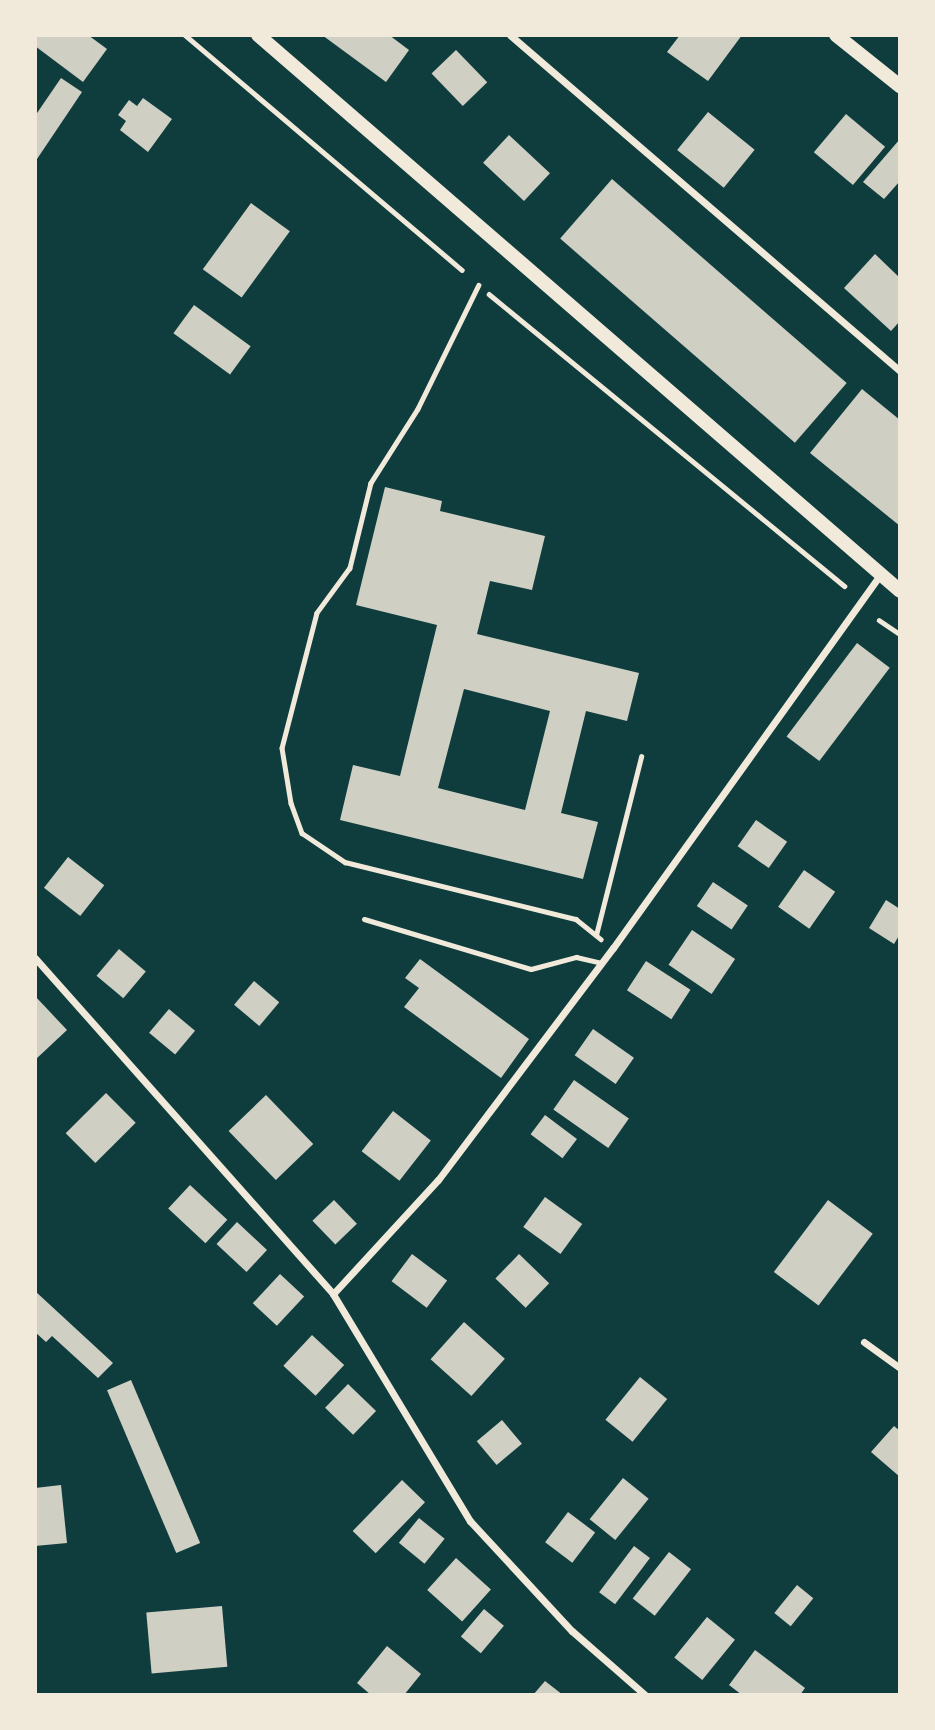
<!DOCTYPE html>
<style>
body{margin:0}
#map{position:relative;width:935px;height:1730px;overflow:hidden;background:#0f3d3e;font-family:"Sofia Sans Condensed",sans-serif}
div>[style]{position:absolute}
.building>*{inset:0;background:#cfcfc3;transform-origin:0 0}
.path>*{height:4.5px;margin:-2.25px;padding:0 2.25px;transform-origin:2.25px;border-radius:2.25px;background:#f1e9da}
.service>*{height:5px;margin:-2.5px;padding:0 2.5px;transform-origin:2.5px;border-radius:2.5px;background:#f1e9da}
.minor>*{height:7px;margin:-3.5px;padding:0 3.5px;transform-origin:3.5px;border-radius:3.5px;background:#f1e9da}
.secondary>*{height:14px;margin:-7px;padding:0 7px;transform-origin:7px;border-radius:7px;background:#f1e9da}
span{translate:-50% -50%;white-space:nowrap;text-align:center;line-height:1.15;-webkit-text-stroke:7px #f1e9da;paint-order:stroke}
.frame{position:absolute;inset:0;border:37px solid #f1e9da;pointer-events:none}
</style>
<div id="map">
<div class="building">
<i style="clip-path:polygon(37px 35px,88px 35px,107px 49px,83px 82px,35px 46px)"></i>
<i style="clip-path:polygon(322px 35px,389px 35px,409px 50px,386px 82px)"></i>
<i style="clip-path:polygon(680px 35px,742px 35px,708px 81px,667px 52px)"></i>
<i style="left:456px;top:50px;width:45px;height:34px;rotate:46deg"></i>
<i style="clip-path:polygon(61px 78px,82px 92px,35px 162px,35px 116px)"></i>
<i style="clip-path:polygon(143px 98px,172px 119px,148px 152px,120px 130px,126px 121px,118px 115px,129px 100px,137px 106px)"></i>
<i style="left:708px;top:112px;width:60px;height:49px;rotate:39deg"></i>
<i style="left:846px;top:114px;width:51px;height:50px;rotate:40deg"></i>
<i style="left:509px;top:135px;width:56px;height:38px;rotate:43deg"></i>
<i style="clip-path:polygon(900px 139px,900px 181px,884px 199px,863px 182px)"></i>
<i style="left:612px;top:179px;width:311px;height:79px;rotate:41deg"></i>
<i style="left:251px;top:203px;width:48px;height:82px;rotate:36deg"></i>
<i style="clip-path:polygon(875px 254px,900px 278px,900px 321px,891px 331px,844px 288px)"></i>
<i style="left:194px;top:305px;width:70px;height:35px;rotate:36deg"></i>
<i style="clip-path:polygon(862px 389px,900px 420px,900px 526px,810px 453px)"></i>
<i style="clip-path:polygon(evenodd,385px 487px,442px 501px,440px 511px,545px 536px,532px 590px,490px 581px,477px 634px,639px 673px,627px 721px,586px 711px,561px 813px,598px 822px,583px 879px,340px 820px,353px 765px,400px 776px,437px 625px,356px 605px,385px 487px,464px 689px,550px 711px,525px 810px,438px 788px,464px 689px)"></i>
<i style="left:857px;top:643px;width:41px;height:117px;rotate:37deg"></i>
<i style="left:756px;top:820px;width:38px;height:32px;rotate:35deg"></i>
<i style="left:68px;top:857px;width:46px;height:39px;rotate:38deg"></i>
<i style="left:804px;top:870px;width:38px;height:45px;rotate:35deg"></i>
<i style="left:713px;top:882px;width:42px;height:29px;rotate:34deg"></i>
<i style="clip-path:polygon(886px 900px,900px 909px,900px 934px,894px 944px,869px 928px)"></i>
<i style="left:692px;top:930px;width:52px;height:42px;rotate:34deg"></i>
<i style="left:119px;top:949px;width:35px;height:35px;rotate:40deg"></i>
<i style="clip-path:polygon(420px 959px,529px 1039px,501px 1078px,404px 1007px,419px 988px,405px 978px)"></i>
<i style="left:646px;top:961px;width:53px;height:35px;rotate:33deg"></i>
<i style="left:254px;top:981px;width:33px;height:31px;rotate:40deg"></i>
<i style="clip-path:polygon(35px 996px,67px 1030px,35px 1060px)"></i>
<i style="left:169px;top:1009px;width:34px;height:31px;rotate:40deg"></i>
<i style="left:593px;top:1029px;width:50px;height:32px;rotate:35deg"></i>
<i style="left:574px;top:1080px;width:67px;height:36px;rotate:35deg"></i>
<i style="left:106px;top:1093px;width:42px;height:57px;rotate:45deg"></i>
<i style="left:266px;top:1095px;width:68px;height:52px;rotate:46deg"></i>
<i style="left:393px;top:1111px;width:48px;height:51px;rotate:38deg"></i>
<i style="left:545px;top:1115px;width:40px;height:24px;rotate:37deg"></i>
<i style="left:190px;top:1185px;width:51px;height:32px;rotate:43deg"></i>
<i style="left:545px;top:1197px;width:46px;height:37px;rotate:36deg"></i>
<i style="left:334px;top:1200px;width:33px;height:30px;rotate:46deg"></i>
<i style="left:828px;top:1200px;width:56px;height:90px;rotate:37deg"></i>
<i style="left:237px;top:1222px;width:41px;height:30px;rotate:43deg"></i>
<i style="left:412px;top:1254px;width:44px;height:34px;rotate:37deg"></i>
<i style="left:519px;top:1254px;width:42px;height:34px;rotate:44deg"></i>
<i style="left:280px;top:1274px;width:33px;height:40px;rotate:43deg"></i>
<i style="clip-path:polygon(35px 1291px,113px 1363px,98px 1378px,52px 1336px,46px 1342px,35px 1332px)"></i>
<i style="left:464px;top:1322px;width:55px;height:50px;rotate:42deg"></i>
<i style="left:312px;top:1335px;width:44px;height:42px;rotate:43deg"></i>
<i style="left:640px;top:1377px;width:35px;height:55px;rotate:39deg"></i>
<i style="left:131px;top:1380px;width:177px;height:26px;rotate:67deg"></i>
<i style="left:348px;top:1384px;width:39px;height:33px;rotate:44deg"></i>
<i style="left:502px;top:1420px;width:31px;height:33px;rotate:50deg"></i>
<i style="clip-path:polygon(894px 1426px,900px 1431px,900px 1477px,871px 1452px)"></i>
<i style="left:623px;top:1478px;width:33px;height:53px;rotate:39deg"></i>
<i style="left:402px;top:1480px;width:32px;height:71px;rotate:44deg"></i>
<i style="clip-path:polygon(61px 1485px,67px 1543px,35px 1546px,35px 1488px)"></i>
<i style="left:568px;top:1512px;width:34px;height:38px;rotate:37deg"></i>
<i style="left:419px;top:1518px;width:33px;height:32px;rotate:39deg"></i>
<i style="left:634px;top:1546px;width:20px;height:58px;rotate:37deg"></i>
<i style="left:669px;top:1552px;width:28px;height:59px;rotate:38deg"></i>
<i style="left:456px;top:1558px;width:47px;height:43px;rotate:42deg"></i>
<i style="left:797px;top:1585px;width:21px;height:36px;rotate:39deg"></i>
<i style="left:222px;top:1606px;width:61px;height:76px;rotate:85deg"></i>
<i style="left:484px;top:1609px;width:26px;height:36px;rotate:40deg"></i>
<i style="left:707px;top:1617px;width:36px;height:52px;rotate:39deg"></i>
<i style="clip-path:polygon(387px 1646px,421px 1674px,404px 1695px,371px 1695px,357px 1683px)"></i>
<i style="clip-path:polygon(755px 1650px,805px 1688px,800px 1695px,742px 1695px,729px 1685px)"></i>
<i style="clip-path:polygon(545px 1681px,563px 1695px,533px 1695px)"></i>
</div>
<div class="path">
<i style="left:185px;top:35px;width:363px;rotate:40.3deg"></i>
<i style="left:479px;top:285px;width:138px;rotate:116.2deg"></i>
<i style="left:418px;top:409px;width:88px;rotate:122.4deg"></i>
<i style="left:371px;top:483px;width:88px;rotate:103.9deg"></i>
<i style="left:350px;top:568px;width:56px;rotate:126.3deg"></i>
<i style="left:317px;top:613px;width:139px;rotate:104.5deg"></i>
<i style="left:282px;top:748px;width:56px;rotate:80.7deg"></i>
<i style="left:291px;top:803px;width:32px;rotate:70deg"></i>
<i style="left:302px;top:833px;width:52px;rotate:34deg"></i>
<i style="left:345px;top:862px;width:238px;rotate:13.9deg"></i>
<i style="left:576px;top:919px;width:32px;rotate:39deg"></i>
<i style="left:489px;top:294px;width:460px;rotate:39.4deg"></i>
<i style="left:879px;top:620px;width:25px;rotate:34deg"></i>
<i style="left:596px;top:935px;width:184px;rotate:-75.8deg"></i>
</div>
<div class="service">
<i style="left:364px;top:919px;width:174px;rotate:16.7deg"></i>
<i style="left:531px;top:969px;width:47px;rotate:-14.9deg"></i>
<i style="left:576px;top:957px;width:26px;rotate:13deg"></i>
</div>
<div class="minor">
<i style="left:510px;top:35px;width:515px;rotate:40.75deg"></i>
<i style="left:35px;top:958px;width:449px;rotate:48.4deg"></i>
<i style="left:333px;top:1294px;width:265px;rotate:58.9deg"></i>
<i style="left:470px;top:1521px;width:150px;rotate:47.2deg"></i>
<i style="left:572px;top:1631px;width:97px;rotate:41.2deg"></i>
<i style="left:333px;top:1294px;width:155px;rotate:-47.4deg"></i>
<i style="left:438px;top:1180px;width:291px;rotate:-53deg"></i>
<i style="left:613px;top:948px;width:459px;rotate:-54.4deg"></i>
<i style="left:864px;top:1342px;width:44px;rotate:35.8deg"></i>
</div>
<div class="secondary">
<i style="left:258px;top:35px;width:849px;rotate:40.89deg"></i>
<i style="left:836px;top:35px;width:82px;rotate:38.6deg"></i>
</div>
<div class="frame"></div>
</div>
